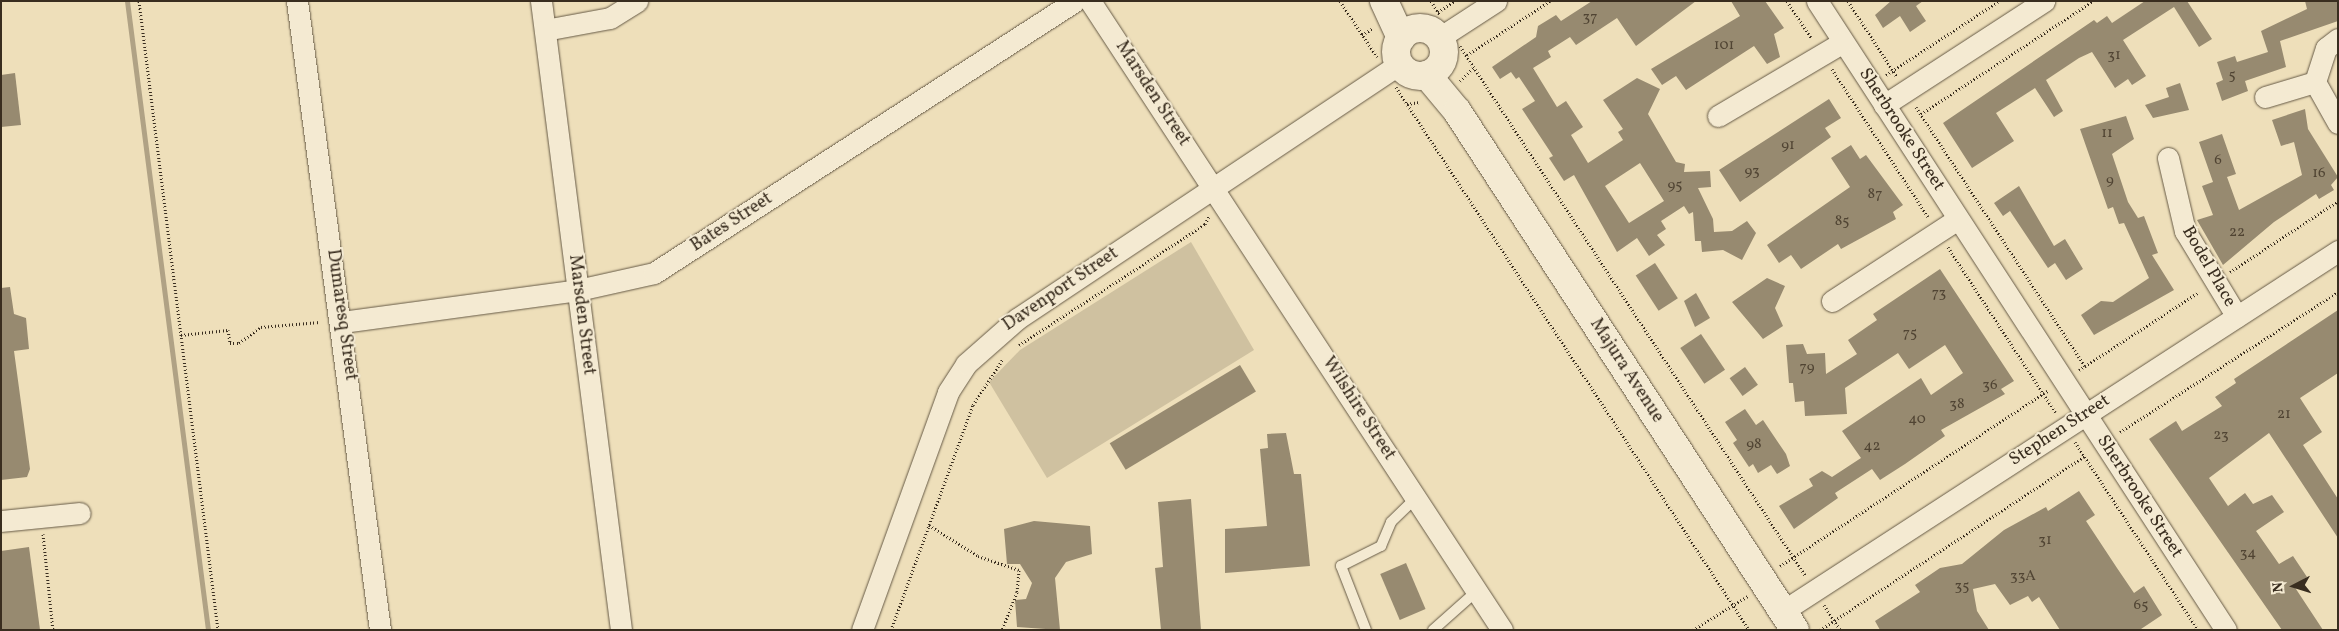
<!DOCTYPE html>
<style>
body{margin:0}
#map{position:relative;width:2339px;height:631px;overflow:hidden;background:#eedfba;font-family:Vollkorn,serif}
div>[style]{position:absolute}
.green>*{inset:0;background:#cfc1a0}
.stream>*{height:5px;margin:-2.5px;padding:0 2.5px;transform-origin:2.5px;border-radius:2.5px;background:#b0a285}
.building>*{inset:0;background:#978a70;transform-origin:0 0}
.path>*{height:3px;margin-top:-1.5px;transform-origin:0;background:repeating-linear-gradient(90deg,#392d1f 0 1px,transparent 0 3.5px)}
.roads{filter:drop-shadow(0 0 1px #665a46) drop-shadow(0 0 1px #665a46)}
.lane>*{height:10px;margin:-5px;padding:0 5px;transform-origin:5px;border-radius:5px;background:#f4ead2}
.street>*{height:21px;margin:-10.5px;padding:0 10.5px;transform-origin:10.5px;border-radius:10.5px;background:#f4ead2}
.secondary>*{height:28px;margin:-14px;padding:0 14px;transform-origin:14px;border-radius:14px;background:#f4ead2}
.secondary>.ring{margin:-14px;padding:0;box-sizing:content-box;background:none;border:28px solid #f4ead2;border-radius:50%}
span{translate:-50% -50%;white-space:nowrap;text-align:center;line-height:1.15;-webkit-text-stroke:4px #f4ead2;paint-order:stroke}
.number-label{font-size:15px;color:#504433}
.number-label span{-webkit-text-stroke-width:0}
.street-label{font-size:18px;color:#392d1f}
.frame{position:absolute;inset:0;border:2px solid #392d1f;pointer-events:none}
.north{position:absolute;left:2269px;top:561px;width:50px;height:50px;-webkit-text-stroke:4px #f4ead2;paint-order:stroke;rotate:265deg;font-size:14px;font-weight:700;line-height:20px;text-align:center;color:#392d1f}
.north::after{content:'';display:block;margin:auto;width:18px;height:22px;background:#392d1f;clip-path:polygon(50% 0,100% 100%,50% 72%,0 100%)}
</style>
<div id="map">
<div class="green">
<i style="clip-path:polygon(1191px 242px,1254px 350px,1047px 478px,989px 382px,1020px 350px)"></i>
</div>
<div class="stream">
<i style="left:127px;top:1px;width:634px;rotate:82.66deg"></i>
</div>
<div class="building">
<i style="clip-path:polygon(evenodd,1592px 1px,1696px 1px,1636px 46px,1617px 18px,1576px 45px,1570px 37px,1548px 51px,1551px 57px,1533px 68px,1557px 107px,1566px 101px,1583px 127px,1571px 135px,1588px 163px,1623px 140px,1618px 132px,1623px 129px,1603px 100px,1637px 78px,1660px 89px,1648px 114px,1676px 162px,1685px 164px,1684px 172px,1710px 171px,1711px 187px,1698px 188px,1713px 219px,1714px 232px,1732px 231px,1747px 221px,1756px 233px,1742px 260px,1723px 250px,1702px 252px,1701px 241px,1695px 241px,1693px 212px,1689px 214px,1684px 206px,1661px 221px,1666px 229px,1657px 235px,1665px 245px,1649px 256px,1637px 238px,1617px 252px,1574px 175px,1564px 181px,1549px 158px,1553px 156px,1522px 109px,1535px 101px,1519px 77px,1516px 79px,1511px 72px,1500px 79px,1492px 67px,1536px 37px,1538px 26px,1556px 15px,1561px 21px,1592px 1px,1640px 163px,1664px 201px,1629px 223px,1605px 186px,1640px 163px)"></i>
<i style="clip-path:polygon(1731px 1px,1765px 1px,1784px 28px,1774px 34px,1780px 57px,1767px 64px,1754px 46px,1686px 90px,1676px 76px,1662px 85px,1651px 69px,1740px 16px)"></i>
<i style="clip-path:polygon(1891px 1px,1923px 1px,1916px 6px,1926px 21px,1910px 32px,1900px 16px,1883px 28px,1875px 15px)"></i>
<i style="clip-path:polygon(2145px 1px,2187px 1px,2212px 39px,2199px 47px,2174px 7px,2123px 40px,2146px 76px,2132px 85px,2128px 79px,2115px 88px,2092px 52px,2079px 58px,2046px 80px,2063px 111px,2054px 117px,2035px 88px,1996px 113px,2014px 141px,1972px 168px,1943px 123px,2094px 20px,2097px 23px,2107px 16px,2112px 23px)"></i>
<i style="clip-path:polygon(2305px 1px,2338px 1px,2338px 21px,2280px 41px,2286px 67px,2245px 81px,2248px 91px,2222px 101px,2216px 83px,2223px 80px,2217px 62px,2235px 56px,2237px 62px,2268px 52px,2261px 31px,2307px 9px)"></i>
<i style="clip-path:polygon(15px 73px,21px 125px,1px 127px,1px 75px)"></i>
<i style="clip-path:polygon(2180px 83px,2189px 110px,2153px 118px,2145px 105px,2169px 97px,2166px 88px)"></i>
<i style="clip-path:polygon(1829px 99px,1841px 118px,1825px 128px,1831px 137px,1740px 202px,1719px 170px)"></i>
<i style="clip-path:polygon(2305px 109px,2308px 129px,2338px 177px,2331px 185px,2334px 190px,2319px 199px,2316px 194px,2274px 222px,2223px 265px,2197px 220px,2213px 215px,2202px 186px,2213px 182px,2199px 142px,2222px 134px,2236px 174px,2227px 177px,2239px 210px,2302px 175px,2294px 142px,2281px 146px,2272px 120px)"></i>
<i style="clip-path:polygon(2126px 116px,2134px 139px,2112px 154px,2128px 202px,2138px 218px,2144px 216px,2158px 253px,2152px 255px,2174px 290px,2094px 335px,2081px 315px,2101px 301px,2113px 302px,2149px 278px,2124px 223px,2119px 224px,2113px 207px,2108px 209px,2080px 129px)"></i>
<i style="clip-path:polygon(1851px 145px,1860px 159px,1866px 155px,1903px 205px,1893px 212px,1896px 219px,1841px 249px,1838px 244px,1801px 269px,1791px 255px,1779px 263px,1767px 245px,1850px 187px,1831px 158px)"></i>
<i style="clip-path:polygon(2019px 186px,2054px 246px,2065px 239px,2083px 269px,2066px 280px,2055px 263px,2048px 268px,2010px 211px,2003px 216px,1994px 203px)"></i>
<i style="left:1655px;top:263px;width:42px;height:23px;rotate:57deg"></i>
<i style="clip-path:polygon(1940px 269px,2014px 381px,2001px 389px,2005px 394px,1941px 430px,1945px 436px,1905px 464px,1880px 480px,1872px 469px,1835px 493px,1838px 498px,1794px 529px,1779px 506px,1813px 486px,1809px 479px,1822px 471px,1832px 477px,1861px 458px,1842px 431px,1921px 378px,1931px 395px,1963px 373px,1945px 345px,1909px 369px,1898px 353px,1845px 388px,1847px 414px,1805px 416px,1804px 401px,1795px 402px,1793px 383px,1789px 383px,1786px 345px,1803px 344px,1807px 354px,1825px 353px,1826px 374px,1857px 354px,1848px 340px,1877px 320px,1873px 314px)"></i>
<i style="clip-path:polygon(1767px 278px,1785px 286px,1775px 308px,1783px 326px,1763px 339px,1732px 302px)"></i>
<i style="clip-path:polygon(10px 287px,14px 314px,26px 318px,29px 349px,14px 351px,30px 469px,27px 477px,1px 480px,1px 288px)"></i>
<i style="clip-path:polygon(1696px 293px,1710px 318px,1695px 327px,1684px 301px)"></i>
<i style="clip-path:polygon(2338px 310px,2338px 373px,2300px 398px,2322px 432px,2303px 445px,2338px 499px,2338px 538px,2269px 433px,2209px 478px,2228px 506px,2245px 493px,2253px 504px,2272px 495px,2284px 512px,2256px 531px,2279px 564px,2293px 556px,2307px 577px,2294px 586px,2323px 630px,2282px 630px,2149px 439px,2176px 421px,2182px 431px,2222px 406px,2215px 397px,2236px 383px,2234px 379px)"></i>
<i style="left:1701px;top:334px;width:43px;height:25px;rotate:56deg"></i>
<i style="left:1240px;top:365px;width:31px;height:152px;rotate:59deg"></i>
<i style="left:1745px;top:367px;width:22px;height:19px;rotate:54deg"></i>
<i style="clip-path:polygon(1745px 409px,1756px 425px,1763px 420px,1786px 454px,1790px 466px,1777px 474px,1771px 465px,1758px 473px,1753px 464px,1749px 467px,1733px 443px,1737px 440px,1725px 422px)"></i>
<i style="clip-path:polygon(1286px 433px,1294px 474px,1301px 474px,1310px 566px,1225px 573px,1225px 529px,1267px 526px,1260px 449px,1268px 448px,1267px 434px)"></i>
<i style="clip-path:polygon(2079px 491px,2095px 515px,2086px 521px,2117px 568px,2134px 593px,2144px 586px,2162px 615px,2141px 629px,2060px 630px,2039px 597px,2032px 602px,2028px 596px,2010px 605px,1995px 584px,1973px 589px,1977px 611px,1989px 630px,1880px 630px,1875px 621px,1920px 592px,1915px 585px,1940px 568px,1962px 564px,2004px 530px,2046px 507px,2048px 511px)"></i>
<i style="clip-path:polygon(1191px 499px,1201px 630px,1161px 630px,1155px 568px,1163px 567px,1158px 502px)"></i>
<i style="clip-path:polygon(1034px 521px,1090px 526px,1092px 554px,1066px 562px,1055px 578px,1060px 630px,1017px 627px,1015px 600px,1026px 599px,1032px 583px,1020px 564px,1007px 564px,1004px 529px)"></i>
<i style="clip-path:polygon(29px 547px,40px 630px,1px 630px,1px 551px)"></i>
<i style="left:1406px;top:563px;width:50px;height:28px;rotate:67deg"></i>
</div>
<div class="path">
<i style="left:139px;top:1px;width:634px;rotate:82.84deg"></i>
<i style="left:1340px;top:1px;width:67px;rotate:56.5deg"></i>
<i style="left:1431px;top:1px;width:17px;rotate:57deg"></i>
<i style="left:1787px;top:1px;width:45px;rotate:56.7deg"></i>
<i style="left:1848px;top:1px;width:90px;rotate:57.2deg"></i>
<i style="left:1438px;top:12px;width:20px;rotate:-33deg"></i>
<i style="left:1362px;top:35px;width:13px;rotate:-32deg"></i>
<i style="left:1460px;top:46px;width:632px;rotate:56.89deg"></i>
<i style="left:1467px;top:55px;width:99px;rotate:-33deg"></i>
<i style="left:1832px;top:69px;width:176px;rotate:57deg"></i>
<i style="left:1886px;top:75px;width:135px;rotate:-33.2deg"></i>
<i style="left:1460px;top:81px;width:20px;rotate:-45deg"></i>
<i style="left:1396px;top:87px;width:648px;rotate:56.97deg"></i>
<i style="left:1407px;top:104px;width:13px;rotate:-9deg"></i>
<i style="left:1916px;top:107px;width:309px;rotate:56.9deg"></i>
<i style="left:1921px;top:114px;width:206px;rotate:-33.3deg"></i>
<i style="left:1948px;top:247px;width:197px;rotate:57deg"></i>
<i style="left:2230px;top:272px;width:129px;rotate:-33.3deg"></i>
<i style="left:181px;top:335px;width:47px;rotate:-6.1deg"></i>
<i style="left:228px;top:330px;width:13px;rotate:81deg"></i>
<i style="left:230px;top:343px;width:9px"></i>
<i style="left:239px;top:343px;width:27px;rotate:-36deg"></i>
<i style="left:261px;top:327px;width:59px;rotate:-4.8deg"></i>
<i style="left:1019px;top:345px;width:222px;rotate:-33deg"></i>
<i style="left:1205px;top:224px;width:9px;rotate:-63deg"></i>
<i style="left:2079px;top:370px;width:143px;rotate:-33deg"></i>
<i style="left:2120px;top:432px;width:259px;rotate:-32.7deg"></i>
<i style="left:2075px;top:442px;width:225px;rotate:56.8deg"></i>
<i style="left:929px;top:525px;width:58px;rotate:32.3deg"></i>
<i style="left:978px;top:556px;width:43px;rotate:18.9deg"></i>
<i style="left:1019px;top:570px;width:22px;rotate:95deg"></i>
<i style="left:1017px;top:592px;width:41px;rotate:111.5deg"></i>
<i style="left:43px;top:534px;width:97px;rotate:84.1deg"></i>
<i style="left:1780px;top:566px;width:321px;rotate:-33.2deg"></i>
<i style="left:1824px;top:605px;width:30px;rotate:57deg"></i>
<i style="left:891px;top:630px;width:239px;rotate:-70deg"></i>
<i style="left:973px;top:405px;width:55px;rotate:-56.9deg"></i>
<i style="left:1693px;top:630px;width:65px;rotate:-31.7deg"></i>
<i style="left:1820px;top:630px;width:318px;rotate:-33.3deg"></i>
</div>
<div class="roads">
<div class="lane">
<i style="left:1366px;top:630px;width:69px;rotate:-111.3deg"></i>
<i style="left:1341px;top:566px;width:45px;rotate:-26.6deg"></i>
<i style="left:1381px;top:546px;width:26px;rotate:-67deg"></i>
<i style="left:1391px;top:522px;width:35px;rotate:-44deg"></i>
<i style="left:1433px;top:630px;width:59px;rotate:-41.6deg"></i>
</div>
<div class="street">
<i style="left:297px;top:1px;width:634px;rotate:82.48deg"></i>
<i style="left:541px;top:1px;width:634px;rotate:82.75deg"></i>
<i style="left:1090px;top:1px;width:752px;rotate:56.77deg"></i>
<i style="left:1817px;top:1px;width:750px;rotate:56.97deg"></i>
<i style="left:545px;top:30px;width:66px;rotate:-10.5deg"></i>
<i style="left:610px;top:18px;width:32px;rotate:-32deg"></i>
<i style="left:1439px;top:38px;width:68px;rotate:-33deg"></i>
<i style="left:2338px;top:39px;width:15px;rotate:143deg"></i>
<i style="left:2326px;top:48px;width:36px;rotate:108deg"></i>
<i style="left:2315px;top:82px;width:47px;rotate:60.7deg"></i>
<i style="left:2265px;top:97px;width:52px;rotate:-16.7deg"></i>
<i style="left:1884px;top:105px;width:191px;rotate:-33deg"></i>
<i style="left:1718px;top:116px;width:145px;rotate:-30.6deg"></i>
<i style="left:2168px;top:158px;width:75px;rotate:76.9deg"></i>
<i style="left:2185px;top:231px;width:100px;rotate:58.8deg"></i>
<i style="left:1832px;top:301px;width:150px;rotate:-33.1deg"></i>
<i style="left:342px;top:322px;width:238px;rotate:-7.7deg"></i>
<i style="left:578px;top:290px;width:78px;rotate:-12.6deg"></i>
<i style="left:654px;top:273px;width:501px;rotate:-32.87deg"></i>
<i style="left:1px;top:521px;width:79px;rotate:-5.8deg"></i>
<i style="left:1783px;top:611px;width:662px;rotate:-32.97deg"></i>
<i style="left:862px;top:630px;width:253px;rotate:-70.1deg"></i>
<i style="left:948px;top:392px;width:33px;rotate:-57deg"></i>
<i style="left:966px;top:364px;width:68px;rotate:-41.4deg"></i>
<i style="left:1017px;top:319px;width:459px;rotate:-33.7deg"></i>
</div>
<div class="secondary">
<i style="left:1384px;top:1px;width:41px;rotate:65.3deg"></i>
<i class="ring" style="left:1396px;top:28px;width:20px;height:20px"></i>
<i style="left:1427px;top:75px;width:47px;rotate:50.2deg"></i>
<i style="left:1457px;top:111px;width:619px;rotate:56.93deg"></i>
</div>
</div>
<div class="number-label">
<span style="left:1590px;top:18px">37</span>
<span style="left:1724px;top:46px">101</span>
<span style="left:2114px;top:56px">31</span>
<span style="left:2232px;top:76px">5</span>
<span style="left:2107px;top:134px">11</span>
<span style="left:1788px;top:146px">91</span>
<span style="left:2218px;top:161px">6</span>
<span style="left:1752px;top:172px">93</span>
<span style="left:2319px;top:174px">16</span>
<span style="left:2110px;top:181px">9</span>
<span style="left:1675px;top:186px">95</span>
<span style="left:1875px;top:195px">87</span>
<span style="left:1842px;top:222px">85</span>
<span style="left:2237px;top:233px">22</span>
<span style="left:1939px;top:294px">73</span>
<span style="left:1910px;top:334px">75</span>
<span style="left:1807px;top:368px">79</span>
<span style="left:1990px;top:386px">36</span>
<span style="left:1957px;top:405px">38</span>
<span style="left:2284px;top:415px">21</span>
<span style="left:1917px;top:420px">40</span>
<span style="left:2221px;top:436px">23</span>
<span style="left:1754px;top:445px">98</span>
<span style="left:1872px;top:447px">42</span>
<span style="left:2045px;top:541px">31</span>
<span style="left:2248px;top:554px">34</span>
<span style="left:2023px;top:577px">33A</span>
<span style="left:1962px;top:587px">35</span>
<span style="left:2141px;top:606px">65</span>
</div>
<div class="street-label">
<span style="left:1152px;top:94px;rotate:57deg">Marsden Street</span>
<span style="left:1901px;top:130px;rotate:57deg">Sherbrooke Street</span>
<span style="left:732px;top:223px;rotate:-33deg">Bates Street</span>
<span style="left:2208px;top:267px;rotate:60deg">Bodel Place</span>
<span style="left:1061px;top:290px;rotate:-34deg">Davenport Street</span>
<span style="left:341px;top:315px;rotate:82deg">Dumaresq Street</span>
<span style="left:581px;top:315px;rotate:83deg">Marsden Street</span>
<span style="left:1626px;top:371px;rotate:57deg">Majura Avenue</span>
<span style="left:1358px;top:409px;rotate:57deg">Wilshire Street</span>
<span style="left:2060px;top:431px;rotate:-33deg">Stephen Street</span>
<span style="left:2139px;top:497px;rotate:57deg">Sherbrooke Street</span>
</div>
<div class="frame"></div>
<div class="north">N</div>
</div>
